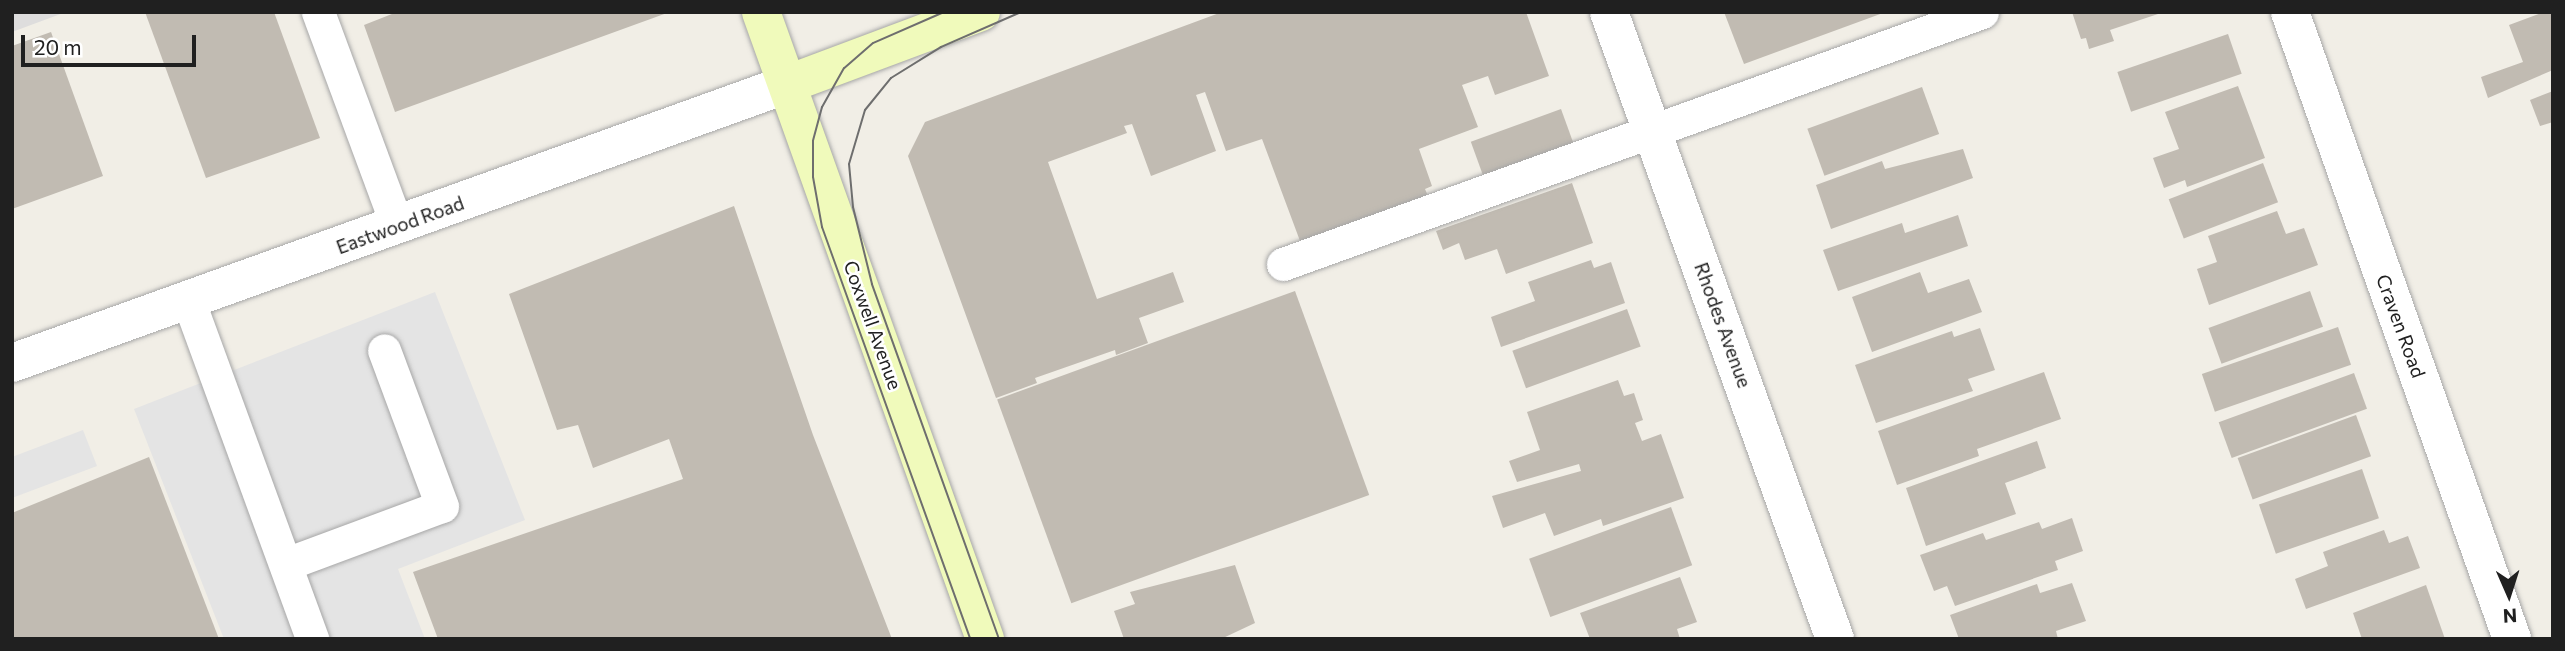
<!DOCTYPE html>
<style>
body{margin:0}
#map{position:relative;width:2565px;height:651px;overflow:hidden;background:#f1eee6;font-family:Commissioner,sans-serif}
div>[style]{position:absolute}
.residential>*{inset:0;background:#dedddd}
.parking>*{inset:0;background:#e4e4e4}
.building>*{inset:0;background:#c1bbb2;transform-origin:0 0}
.roads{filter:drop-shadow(0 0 2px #a7a7a7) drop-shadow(0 0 2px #a7a7a7)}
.lane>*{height:33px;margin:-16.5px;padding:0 16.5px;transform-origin:16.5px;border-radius:16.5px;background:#fff}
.street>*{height:38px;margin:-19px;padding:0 19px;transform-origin:19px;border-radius:19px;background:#fff}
.secondary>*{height:38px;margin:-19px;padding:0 19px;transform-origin:19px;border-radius:19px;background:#f0fabb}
.tram>*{height:2px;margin:-1px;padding:0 1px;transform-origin:1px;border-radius:1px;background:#6e6e6e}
span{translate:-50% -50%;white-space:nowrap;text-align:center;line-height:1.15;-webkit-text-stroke:5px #fff;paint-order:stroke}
.street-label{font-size:19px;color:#202020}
.frame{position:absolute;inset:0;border:14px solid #202020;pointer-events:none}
.north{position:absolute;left:2474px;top:560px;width:70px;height:70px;-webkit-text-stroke:5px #fff;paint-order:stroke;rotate:177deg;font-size:19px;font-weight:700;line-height:28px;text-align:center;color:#202020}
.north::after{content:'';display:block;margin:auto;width:24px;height:32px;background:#202020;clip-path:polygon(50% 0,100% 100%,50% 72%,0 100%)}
.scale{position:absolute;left:21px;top:35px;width:175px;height:32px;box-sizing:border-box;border:4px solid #202020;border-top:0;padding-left:9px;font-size:21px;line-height:24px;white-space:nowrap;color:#202020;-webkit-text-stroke:5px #fff;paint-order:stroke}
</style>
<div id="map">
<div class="residential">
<i style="clip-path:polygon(12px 12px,66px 12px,12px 32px)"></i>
</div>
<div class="parking">
<i style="clip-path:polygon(435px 292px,525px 520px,398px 569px,425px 639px,224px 639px,134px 409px)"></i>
<i style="clip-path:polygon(83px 430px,97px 466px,12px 498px,12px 457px)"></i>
</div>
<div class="building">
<i style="clip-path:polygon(145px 12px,274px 12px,320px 138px,206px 178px)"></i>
<i style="clip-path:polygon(397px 12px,667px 12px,667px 13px,395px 112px,364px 25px)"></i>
<i style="clip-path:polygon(1222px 12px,1526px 12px,1549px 76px,1495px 95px,1488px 76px,1462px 85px,1478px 127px,1419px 149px,1432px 186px,1425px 189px,1431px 203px,1303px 249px,1262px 139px,1226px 151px,1205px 92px,1196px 95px,1216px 151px,1151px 176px,1132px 124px,1124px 126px,1127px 133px,1048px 162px,1097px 299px,1173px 272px,1184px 302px,1139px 318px,1148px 343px,1116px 355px,1115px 350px,1035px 378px,1037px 383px,996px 398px,908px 156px,925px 122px)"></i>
<i style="clip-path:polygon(1724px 12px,1883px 12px,1883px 13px,1744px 64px)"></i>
<i style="clip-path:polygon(2072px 12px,2161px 12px,2161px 13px,2110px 30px,2114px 41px,2089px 49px,2086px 38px,2081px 39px)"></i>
<i style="clip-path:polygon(2544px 12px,2553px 12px,2553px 70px,2488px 98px,2481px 77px,2523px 62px,2509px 25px)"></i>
<i style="clip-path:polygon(51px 32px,103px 176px,12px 209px,12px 46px)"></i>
<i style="left:2228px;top:34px;width:42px;height:117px;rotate:71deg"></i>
<i style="clip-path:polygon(2238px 86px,2265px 158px,2187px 187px,2185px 180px,2164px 188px,2153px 158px,2179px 149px,2165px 112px)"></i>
<i style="left:1922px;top:87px;width:50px;height:122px;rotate:70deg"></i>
<i style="clip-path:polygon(2553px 91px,2553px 122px,2540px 126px,2530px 100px)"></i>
<i style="left:1561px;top:109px;width:47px;height:96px;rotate:70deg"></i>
<i style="clip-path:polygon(1963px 149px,1973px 178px,1831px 229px,1816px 185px,1882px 161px,1885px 169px)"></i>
<i style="left:2263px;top:163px;width:42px;height:101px;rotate:69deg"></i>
<i style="clip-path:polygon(1572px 183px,1593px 243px,1506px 274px,1497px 249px,1465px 260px,1459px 243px,1443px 250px,1436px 231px)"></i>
<i style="clip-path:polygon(734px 206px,813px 435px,892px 639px,438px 639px,413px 572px,683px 479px,669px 439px,593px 468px,578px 425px,557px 430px,509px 294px)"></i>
<i style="clip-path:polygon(2277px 211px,2286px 234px,2304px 228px,2318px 265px,2209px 305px,2197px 269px,2217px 262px,2208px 236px)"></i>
<i style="clip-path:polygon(1958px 215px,1968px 246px,1838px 291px,1823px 250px,1902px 223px,1905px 233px)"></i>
<i style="clip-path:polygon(1591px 260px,1594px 268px,1611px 262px,1625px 303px,1501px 347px,1491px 317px,1535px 301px,1528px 282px)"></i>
<i style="clip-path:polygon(1920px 272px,1928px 293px,1969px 279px,1982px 312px,1872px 352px,1852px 297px)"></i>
<i style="left:1295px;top:291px;width:217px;height:317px;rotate:70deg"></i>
<i style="left:2310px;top:291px;width:38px;height:108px;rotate:70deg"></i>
<i style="left:1627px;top:309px;width:40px;height:122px;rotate:70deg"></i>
<i style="left:2338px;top:327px;width:40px;height:144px;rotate:71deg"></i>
<i style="clip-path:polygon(1980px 328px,1995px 370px,1968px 379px,1973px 391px,1876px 423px,1855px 365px,1952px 331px,1954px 337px)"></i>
<i style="clip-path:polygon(2044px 372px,2061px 419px,1977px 449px,1979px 456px,1897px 485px,1878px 431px)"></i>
<i style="left:2354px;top:373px;width:38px;height:144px;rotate:70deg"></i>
<i style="clip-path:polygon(1618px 380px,1624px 396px,1634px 393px,1643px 420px,1635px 423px,1642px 441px,1661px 434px,1684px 498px,1603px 526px,1601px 519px,1554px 536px,1545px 513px,1503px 528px,1492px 496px,1581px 471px,1579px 464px,1517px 482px,1509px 461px,1540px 450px,1527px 412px)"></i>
<i style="left:2356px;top:415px;width:44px;height:126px;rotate:70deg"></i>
<i style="clip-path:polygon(2037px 441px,2046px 468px,2005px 483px,2016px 514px,1926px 546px,1906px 488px)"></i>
<i style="clip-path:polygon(149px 457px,219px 639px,12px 639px,12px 513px)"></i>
<i style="left:2362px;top:469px;width:52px;height:109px;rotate:71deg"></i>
<i style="left:1671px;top:507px;width:62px;height:151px;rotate:70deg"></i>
<i style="clip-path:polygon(2072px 518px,2083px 551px,2055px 561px,2058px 570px,1955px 606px,1947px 586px,1934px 591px,1920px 555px,1983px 533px,1986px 540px,2039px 522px,2042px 529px)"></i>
<i style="clip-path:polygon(2384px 530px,2389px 543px,2408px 536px,2420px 568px,2306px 609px,2295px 579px,2328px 566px,2323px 552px)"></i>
<i style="clip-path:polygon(1235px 565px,1255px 623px,1221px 639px,1124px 639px,1114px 611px,1135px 604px,1130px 592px)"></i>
<i style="clip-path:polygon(1680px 577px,1697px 622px,1677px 629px,1680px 639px,1590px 639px,1580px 613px)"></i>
<i style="clip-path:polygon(2072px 583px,2086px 621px,2056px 631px,2058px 639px,1959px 639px,1950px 615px,2037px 584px,2040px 593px)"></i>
<i style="clip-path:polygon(2426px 585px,2445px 639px,2362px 639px,2353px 613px)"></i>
</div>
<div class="roads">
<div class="lane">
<i style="left:318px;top:12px;width:228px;rotate:69.7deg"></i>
<i style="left:1283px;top:264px;width:743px;rotate:-19.82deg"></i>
<i style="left:189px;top:302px;width:359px;rotate:69.9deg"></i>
<i style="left:286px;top:564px;width:166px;rotate:-20.4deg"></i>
<i style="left:442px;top:506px;width:166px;rotate:-110.4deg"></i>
</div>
<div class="street">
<i style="left:1609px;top:12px;width:666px;rotate:70.18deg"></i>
<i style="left:2290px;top:12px;width:665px;rotate:70.5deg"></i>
<i style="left:12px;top:363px;width:825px;rotate:-19.78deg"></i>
</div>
<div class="secondary">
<i style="left:761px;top:12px;width:666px;rotate:70.34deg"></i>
<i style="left:788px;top:84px;width:206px;rotate:-20.5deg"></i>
</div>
</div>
<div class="tram">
<i style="left:944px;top:12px;width:77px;rotate:156.4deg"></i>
<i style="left:873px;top:43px;width:38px;rotate:139deg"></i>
<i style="left:844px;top:68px;width:45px;rotate:119.4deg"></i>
<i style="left:822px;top:107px;width:35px;rotate:105deg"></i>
<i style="left:813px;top:141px;width:36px;rotate:90deg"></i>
<i style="left:813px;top:177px;width:51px;rotate:79.8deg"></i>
<i style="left:822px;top:227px;width:438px;rotate:70.2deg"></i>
<i style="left:999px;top:639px;width:377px;rotate:-109.7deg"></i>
<i style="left:872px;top:284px;width:79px;rotate:-103.9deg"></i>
<i style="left:853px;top:207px;width:43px;rotate:-95.3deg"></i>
<i style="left:849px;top:164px;width:56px;rotate:-73.5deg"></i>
<i style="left:865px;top:110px;width:41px;rotate:-50.9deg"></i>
<i style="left:891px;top:78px;width:59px;rotate:-31.8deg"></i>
<i style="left:941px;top:47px;width:87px;rotate:-23.6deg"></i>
</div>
<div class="street-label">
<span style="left:400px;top:225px;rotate:-20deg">Eastwood Road</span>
<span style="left:873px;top:325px;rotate:70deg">Coxwell Avenue</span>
<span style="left:1723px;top:325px;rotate:70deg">Rhodes Avenue</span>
<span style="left:2401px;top:326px;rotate:70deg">Craven Road</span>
</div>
<div class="frame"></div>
<div class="north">N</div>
<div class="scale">20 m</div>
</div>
